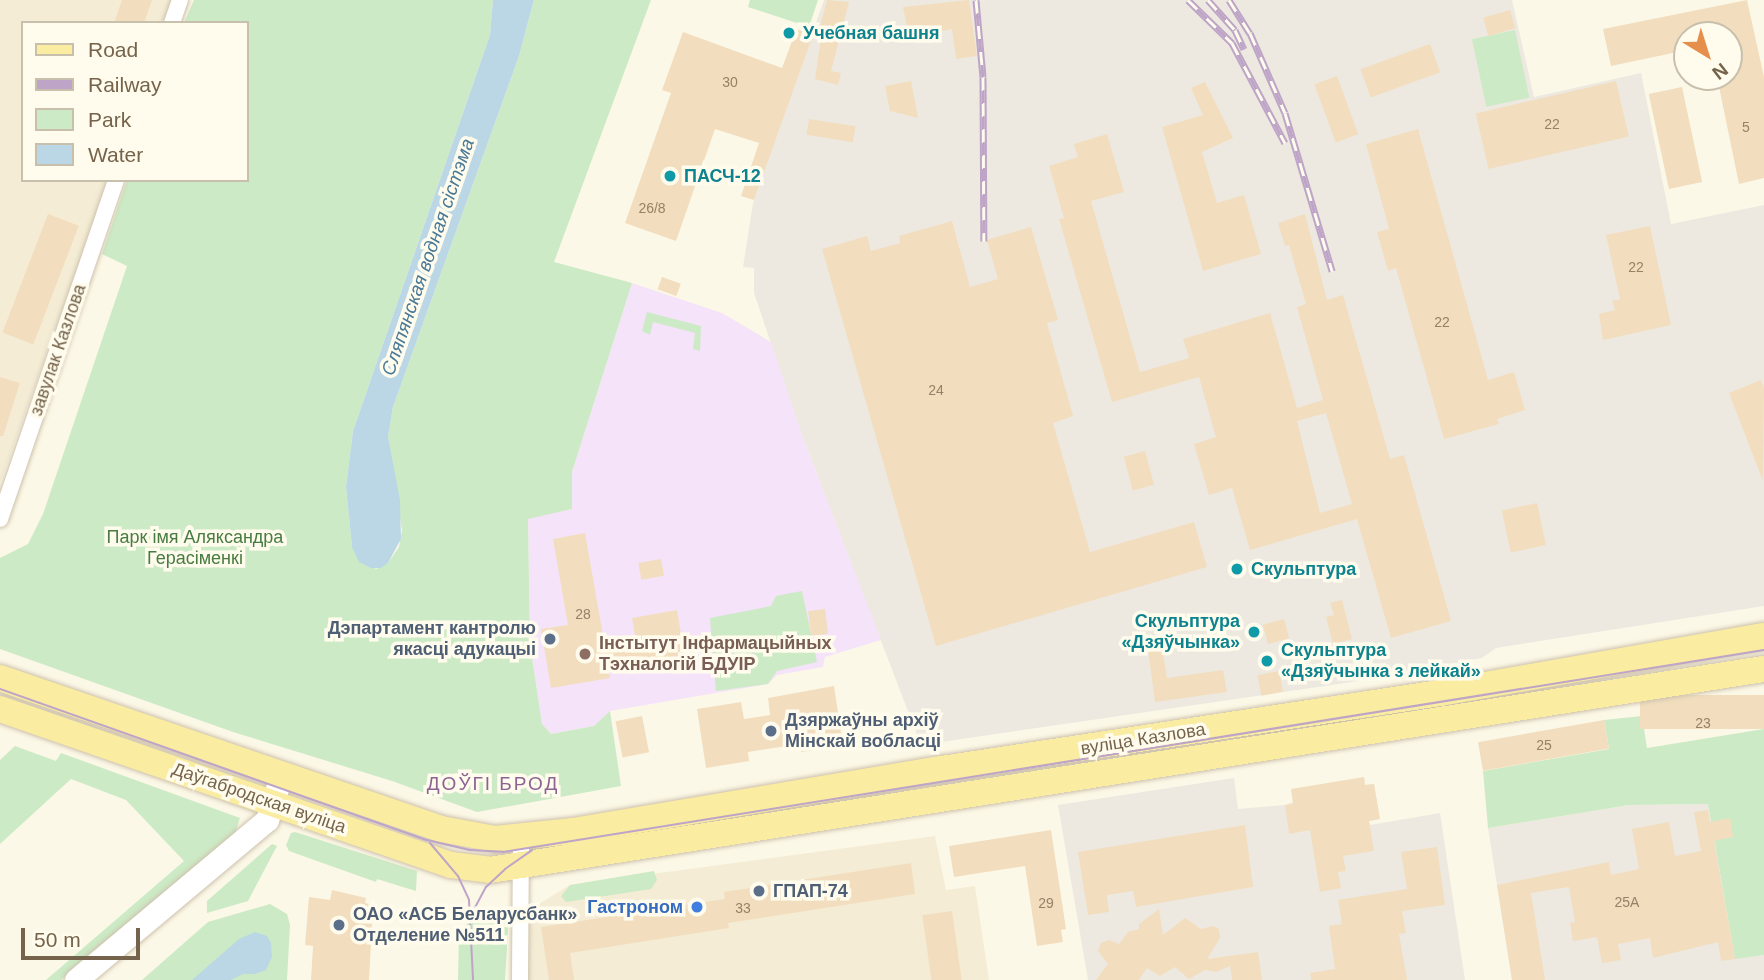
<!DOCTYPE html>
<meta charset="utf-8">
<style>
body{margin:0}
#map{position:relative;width:1764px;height:980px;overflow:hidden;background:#fcf8e7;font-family:Arial,sans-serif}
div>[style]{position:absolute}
.residential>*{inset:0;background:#f4ecd5}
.industrial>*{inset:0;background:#ede9e0}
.education>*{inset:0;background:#f5e3f9}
.green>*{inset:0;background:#cceac5;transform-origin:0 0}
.water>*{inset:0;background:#bbd7e6}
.building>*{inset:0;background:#f2debe;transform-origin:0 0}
.roads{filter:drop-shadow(0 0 2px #cec2ad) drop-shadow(0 0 2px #cec2ad)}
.street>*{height:16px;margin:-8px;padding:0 8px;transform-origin:8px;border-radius:8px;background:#fff}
.secondary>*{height:23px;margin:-11.5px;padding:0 11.5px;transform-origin:11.5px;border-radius:11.5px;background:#fff}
.primary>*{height:26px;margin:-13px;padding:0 13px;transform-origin:13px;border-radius:13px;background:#faeca0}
.tram>*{height:2px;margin:-1px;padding:0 1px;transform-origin:1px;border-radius:1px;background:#bea4c7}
.rail>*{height:7px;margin-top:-3.5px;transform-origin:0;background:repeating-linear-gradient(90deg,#fffced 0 13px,#bea4c7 0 26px);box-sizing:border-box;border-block:2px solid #bea4c7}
.dots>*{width:19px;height:19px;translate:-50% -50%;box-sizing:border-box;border:4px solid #fffced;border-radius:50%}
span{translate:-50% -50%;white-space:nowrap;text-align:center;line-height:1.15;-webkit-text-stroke:7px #fffced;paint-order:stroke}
.number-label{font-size:14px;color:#958268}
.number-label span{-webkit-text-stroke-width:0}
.culture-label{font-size:18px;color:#0d838f;font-weight:700}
.left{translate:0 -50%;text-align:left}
.right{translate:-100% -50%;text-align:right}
.street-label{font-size:18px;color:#76634b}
.park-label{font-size:18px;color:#487c42}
.service-label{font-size:18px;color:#4e5e75;font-weight:700}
.education-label{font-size:18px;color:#785e54;font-weight:700}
.shop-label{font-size:18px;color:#366cbe;font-weight:700}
.water-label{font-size:19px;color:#4a7a98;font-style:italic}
.neighbourhood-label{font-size:19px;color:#8c6392;letter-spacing:2px}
.legend{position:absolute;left:21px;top:21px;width:228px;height:161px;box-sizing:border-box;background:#fffced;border:2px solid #c8bfac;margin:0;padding:9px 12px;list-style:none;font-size:21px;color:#76634b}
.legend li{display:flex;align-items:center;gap:14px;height:35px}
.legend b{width:35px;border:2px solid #c8bfac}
.north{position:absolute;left:1673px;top:21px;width:70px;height:70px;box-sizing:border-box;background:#fffced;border:2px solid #c8bfac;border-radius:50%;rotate:142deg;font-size:19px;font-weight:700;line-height:28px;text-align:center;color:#76634b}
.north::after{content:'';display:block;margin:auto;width:24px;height:32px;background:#e68f4c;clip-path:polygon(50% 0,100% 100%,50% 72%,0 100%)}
.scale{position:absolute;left:21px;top:928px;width:119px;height:32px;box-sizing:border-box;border:4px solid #76634b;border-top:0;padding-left:9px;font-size:21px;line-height:24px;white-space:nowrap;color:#76634b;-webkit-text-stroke:5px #fffced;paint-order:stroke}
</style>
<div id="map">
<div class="residential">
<i style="clip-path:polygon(0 0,174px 0,166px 23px,23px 23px,23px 180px,109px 180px,0 483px)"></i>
<i style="clip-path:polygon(935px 836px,946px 890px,975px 886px,989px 980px,526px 980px,527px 911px,570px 885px)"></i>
</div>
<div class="industrial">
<i style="clip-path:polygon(824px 0,1512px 0,1534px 97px,1641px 73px,1671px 224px,1764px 205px,1764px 606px,1496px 648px,1482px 658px,1379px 678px,921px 745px,803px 438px,754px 293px,754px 268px,743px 267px,753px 203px)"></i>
<i style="clip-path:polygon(1364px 777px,1365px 785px,1374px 784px,1380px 819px,1369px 821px,1370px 825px,1440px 813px,1465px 980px,1088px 980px,1058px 805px,1234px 778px,1238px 809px,1285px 805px)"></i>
<i style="clip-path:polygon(1708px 804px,1735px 958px,1764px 955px,1764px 980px,1512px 980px,1488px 828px,1629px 805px)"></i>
</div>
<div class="education">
<i style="clip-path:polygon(632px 283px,722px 313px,771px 342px,803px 438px,881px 640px,825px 657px,823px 667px,777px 675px,768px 684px,610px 711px,594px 726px,551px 734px,542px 724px,530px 644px,528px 518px,572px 509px,572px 472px)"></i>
</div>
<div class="green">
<i style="clip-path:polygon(194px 0,493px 0,490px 35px,353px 431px,346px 487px,352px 547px,376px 569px,388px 563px,399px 547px,402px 530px,388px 437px,393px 407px,519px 56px,534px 0,651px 0,554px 262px,632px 283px,572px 472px,572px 509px,528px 519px,530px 644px,542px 724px,551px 734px,594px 726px,610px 711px,621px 786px,477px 812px,392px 781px,233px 732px,0 649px,0 558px,28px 544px,43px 514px,127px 266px,102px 254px,127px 180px,247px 180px,247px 23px,184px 23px)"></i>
<i style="clip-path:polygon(750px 0,818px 0,809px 27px,748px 7px)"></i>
<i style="left:1515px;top:30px;width:69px;height:44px;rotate:78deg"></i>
<i style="clip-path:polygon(647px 312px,701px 326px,700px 351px,693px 349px,695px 333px,653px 322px,650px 335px,642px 331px)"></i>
<i style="clip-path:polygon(802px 591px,817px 662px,777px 671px,768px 684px,716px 691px,710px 618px,771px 606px,776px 596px)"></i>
<i style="clip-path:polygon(1642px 716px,1647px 748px,1764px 729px,1764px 955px,1735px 959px,1708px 804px,1629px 805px,1488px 828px,1483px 771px,1609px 749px,1604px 720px)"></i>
<i style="clip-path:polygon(15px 746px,56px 761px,61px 753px,240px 818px,235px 834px,61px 980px,46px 980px,184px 861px,126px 800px,71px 779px,0 844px,0 760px)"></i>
<i style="clip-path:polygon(295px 832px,417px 871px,416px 891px,377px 879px,376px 882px,289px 851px,286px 845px,291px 833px)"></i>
<i style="clip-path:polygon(272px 844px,277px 846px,248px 901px,207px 913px,207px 901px)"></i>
<i style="clip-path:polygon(654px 871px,657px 880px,651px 889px,566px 902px,561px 896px,570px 885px)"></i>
<i style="clip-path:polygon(270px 904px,287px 914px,290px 925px,287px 980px,142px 980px,208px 922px)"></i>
<i style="clip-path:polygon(493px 909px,509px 915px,505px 980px,458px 980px,459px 929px)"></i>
</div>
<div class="water">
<i style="clip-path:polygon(493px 0,534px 0,519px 56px,393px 407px,388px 437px,400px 500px,401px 539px,388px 563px,381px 568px,371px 568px,359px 562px,352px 547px,346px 487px,353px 431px,490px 35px)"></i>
<i style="clip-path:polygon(255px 932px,267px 936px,271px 943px,272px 957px,266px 970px,255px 974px,243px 974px,231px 980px,192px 980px,239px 939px)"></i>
</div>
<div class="building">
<i style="clip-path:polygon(122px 0,152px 0,144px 23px,114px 23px)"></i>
<i style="clip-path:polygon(827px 0,849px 2px,831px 71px,841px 73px,838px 85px,815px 79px,822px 31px,819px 30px)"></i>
<i style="clip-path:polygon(969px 0,977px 56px,956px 59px,952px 29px,909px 37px,903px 7px)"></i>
<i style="clip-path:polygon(1747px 0,1764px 77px,1764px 178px,1739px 184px,1717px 77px,1729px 77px,1729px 35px,1687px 35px,1687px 50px,1611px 66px,1603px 29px)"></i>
<i style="left:1510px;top:10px;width:19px;height:28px;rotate:74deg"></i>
<i style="clip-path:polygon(785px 25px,813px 35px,754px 200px,741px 196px,759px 143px,715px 129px,676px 241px,625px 223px,671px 93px,662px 90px,683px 32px,782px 68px,792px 41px,781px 37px)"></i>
<i style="left:1430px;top:44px;width:30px;height:74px;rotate:70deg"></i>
<i style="left:1337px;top:76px;width:62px;height:24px;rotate:70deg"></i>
<i style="clip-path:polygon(911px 81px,918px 118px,890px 111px,885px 86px)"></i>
<i style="left:1616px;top:81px;width:57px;height:144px;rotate:77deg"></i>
<i style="clip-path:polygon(1205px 82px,1233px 138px,1202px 152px,1217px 203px,1244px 195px,1261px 254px,1203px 271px,1162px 127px,1203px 115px,1191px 88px)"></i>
<i style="left:1682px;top:87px;width:97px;height:34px;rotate:78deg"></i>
<i style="left:809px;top:119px;width:47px;height:16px;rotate:9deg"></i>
<i style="clip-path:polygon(1418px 129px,1488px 380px,1514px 372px,1525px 410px,1497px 419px,1499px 424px,1444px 439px,1396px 268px,1388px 271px,1377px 232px,1389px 229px,1366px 144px)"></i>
<i style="clip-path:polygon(evenodd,1107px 134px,1124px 192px,1091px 201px,1140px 372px,1189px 358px,1183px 339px,1270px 313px,1297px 408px,1323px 400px,1297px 307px,1306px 304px,1289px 245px,1285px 246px,1278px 223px,1305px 214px,1327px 300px,1343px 295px,1390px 459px,1404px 455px,1451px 621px,1391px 638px,1357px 519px,1250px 550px,1232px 488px,1209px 495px,1194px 444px,1216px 437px,1199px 377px,1112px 402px,1059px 219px,1064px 218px,1049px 166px,1078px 157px,1074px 144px,1107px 134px,1326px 413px,1352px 504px,1320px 513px,1297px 421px,1326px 413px)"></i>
<i style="left:48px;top:214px;width:33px;height:127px;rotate:21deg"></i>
<i style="clip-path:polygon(952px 221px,970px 287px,998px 279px,987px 240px,1031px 227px,1058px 320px,1047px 323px,1073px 416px,1053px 423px,1090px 552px,1194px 522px,1207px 567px,936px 646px,822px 249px,867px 236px,871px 251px,900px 243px,899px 236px)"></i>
<i style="clip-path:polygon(1650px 226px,1671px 325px,1603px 340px,1599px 314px,1615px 310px,1612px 301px,1620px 299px,1606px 235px)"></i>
<i style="left:662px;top:277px;width:20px;height:13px;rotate:20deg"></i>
<i style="clip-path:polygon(0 377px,20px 383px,3px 436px,0 436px)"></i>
<i style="clip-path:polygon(1761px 380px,1764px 388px,1763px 481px,1729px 393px)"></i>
<i style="left:1145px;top:451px;width:35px;height:22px;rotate:75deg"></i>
<i style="left:1537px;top:503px;width:43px;height:36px;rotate:78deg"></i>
<i style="clip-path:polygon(585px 533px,604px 641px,635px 635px,632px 618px,677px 610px,685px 658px,609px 671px,610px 678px,551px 688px,541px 629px,568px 625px,553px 539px)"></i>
<i style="left:661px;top:559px;width:17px;height:23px;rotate:80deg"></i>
<i style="clip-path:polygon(1342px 600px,1352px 639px,1333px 644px,1326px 617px,1334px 615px,1330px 603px)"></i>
<i style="left:825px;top:609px;width:25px;height:17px;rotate:83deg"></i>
<i style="left:1284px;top:619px;width:20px;height:22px;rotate:75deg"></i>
<i style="clip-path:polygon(1162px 647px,1167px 678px,1223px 670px,1227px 692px,1155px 702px,1148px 649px)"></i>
<i style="left:1279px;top:671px;width:21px;height:22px;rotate:79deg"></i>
<i style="clip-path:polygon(834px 686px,843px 746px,801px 752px,800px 744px,748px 752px,749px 761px,706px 768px,697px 709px,741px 702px,744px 719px,770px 715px,768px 698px)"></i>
<i style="left:1764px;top:695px;width:34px;height:124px;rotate:90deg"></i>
<i style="left:642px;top:716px;width:37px;height:27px;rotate:79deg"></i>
<i style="left:1604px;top:720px;width:29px;height:128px;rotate:80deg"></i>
<i style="clip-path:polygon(1364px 777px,1365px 785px,1374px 784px,1380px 819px,1369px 821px,1374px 851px,1343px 856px,1346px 871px,1338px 872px,1341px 888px,1320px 892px,1310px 830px,1289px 834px,1285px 805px,1293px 804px,1291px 789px)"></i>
<i style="clip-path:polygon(1708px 810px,1710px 822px,1730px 818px,1733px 837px,1714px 841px,1735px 959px,1721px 961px,1718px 942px,1653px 958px,1650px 938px,1618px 944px,1621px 960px,1602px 963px,1597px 937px,1573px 941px,1570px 923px,1575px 922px,1569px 887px,1531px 893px,1545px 980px,1512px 980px,1497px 885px,1609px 862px,1611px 875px,1639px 869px,1632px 829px,1669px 822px,1675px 856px,1701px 851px,1694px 812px)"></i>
<i style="clip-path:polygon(1245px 825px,1253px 887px,1136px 907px,1133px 891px,1107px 895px,1109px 912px,1088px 915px,1078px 852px)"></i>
<i style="clip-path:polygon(1051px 830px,1066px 929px,1061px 930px,1063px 942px,1037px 946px,1025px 866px,954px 877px,949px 846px)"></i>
<i style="clip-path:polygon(1437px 847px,1445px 905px,1402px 911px,1406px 933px,1399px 934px,1407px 980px,1311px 980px,1310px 973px,1335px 969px,1329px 926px,1342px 924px,1338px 900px,1407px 889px,1401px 852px)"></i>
<i style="clip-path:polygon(911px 863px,915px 894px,728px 923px,729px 928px,570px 953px,574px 980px,549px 980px,541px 927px,725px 899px,724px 892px)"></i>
<i style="clip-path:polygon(332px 890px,366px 898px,365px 903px,373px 905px,369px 980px,311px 980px,313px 946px,305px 945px,309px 897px,330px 900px)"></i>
<i style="clip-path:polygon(1159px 909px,1163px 935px,1185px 918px,1201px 929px,1213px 926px,1219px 929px,1220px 938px,1207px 959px,1258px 952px,1262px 980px,1232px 980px,1230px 966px,1216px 972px,1205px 970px,1189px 979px,1175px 967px,1160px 976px,1147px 968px,1139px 980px,1096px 980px,1108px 964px,1098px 951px,1101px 943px,1109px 940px,1119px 944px,1128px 932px,1139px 929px,1139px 924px)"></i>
<i style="left:952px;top:911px;width:70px;height:30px;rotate:82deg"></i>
</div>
<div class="roads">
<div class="street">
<i style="left:172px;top:23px;width:24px;rotate:-71deg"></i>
<i style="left:0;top:519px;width:358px;rotate:-71.1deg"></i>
<i style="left:520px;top:980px;width:142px;rotate:-89.6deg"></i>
</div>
<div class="secondary">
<i style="left:76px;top:980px;width:249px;rotate:-40deg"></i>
<i style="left:267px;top:820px;width:46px;rotate:-72.3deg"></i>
</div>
<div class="primary">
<i style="left:0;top:678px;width:466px;rotate:18.9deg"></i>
<i style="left:441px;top:829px;width:55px;rotate:10.5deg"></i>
<i style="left:495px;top:839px;width:79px;rotate:-5.8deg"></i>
<i style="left:574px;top:831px;width:373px;rotate:-9.6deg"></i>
<i style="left:942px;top:769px;width:504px;rotate:-8.68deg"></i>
<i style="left:1440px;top:693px;width:329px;rotate:-10deg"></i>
<i style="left:0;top:709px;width:477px;rotate:19.1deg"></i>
<i style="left:451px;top:865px;width:39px;rotate:7deg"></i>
<i style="left:490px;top:870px;width:1290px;rotate:-8.97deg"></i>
</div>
</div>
<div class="tram">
<i style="left:0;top:689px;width:453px;rotate:19.5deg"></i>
<i style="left:427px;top:840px;width:44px;rotate:13.1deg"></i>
<i style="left:470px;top:850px;width:33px;rotate:3deg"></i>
<i style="left:503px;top:852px;width:1277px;rotate:-9.1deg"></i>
<i style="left:430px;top:843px;width:43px;rotate:49.7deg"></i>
<i style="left:458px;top:876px;width:26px;rotate:65deg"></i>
<i style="left:469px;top:900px;width:80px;rotate:87.1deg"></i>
<i style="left:471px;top:915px;width:32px;rotate:-62deg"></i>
<i style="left:486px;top:887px;width:26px;rotate:-43deg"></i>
<i style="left:505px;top:869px;width:33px;rotate:-35deg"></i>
</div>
<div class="rail">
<i style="left:976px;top:0;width:77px;rotate:84.8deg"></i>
<i style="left:983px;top:77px;width:164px;rotate:89.7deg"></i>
<i style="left:1188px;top:0;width:62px;rotate:44.3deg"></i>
<i style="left:1232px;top:43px;width:113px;rotate:62.1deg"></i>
<i style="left:1208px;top:0;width:40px;rotate:48deg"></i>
<i style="left:1235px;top:30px;width:21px;rotate:65deg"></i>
<i style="left:1229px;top:0;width:39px;rotate:58deg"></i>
<i style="left:1250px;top:33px;width:87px;rotate:66.4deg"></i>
<i style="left:1285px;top:113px;width:165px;rotate:73.4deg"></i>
</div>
<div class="dots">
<i style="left:789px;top:33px;background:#0f9aa8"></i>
<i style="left:670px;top:176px;background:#0f9aa8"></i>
<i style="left:1237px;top:569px;background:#0f9aa8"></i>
<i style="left:1254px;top:632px;background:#0f9aa8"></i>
<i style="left:550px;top:639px;background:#5c6f8a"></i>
<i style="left:585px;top:654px;background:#8d6e63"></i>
<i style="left:1267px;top:661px;background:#0f9aa8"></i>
<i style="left:771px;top:731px;background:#5c6f8a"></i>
<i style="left:759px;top:891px;background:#5c6f8a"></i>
<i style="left:697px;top:907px;background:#3f7fe0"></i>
<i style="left:339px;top:925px;background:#5c6f8a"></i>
</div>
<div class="number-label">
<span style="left:730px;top:82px">30</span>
<span style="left:1552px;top:124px">22</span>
<span style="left:1746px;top:127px">5</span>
<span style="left:652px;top:208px">26/8</span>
<span style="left:1636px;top:267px">22</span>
<span style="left:1442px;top:322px">22</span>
<span style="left:936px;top:390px">24</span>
<span style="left:583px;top:614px">28</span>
<span style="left:1703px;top:723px">23</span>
<span style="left:1544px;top:745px">25</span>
<span style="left:1627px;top:902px">25А</span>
<span style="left:1046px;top:903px">29</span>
<span style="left:743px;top:908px">33</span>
</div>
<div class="culture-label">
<span class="left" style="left:803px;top:33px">Учебная башня</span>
<span class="left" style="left:684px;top:176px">ПАСЧ-12</span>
<span class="left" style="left:1251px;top:569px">Скульптура</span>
<span class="right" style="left:1240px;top:632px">Скульптура<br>«Дзяўчынка»</span>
<span class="left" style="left:1281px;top:661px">Скульптура<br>«Дзяўчынка з лейкай»</span>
</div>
<div class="street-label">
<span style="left:58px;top:350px;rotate:-71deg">завулак Казлова</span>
<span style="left:1143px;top:739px;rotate:-9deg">вуліца Казлова</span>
<span style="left:259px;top:798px;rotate:19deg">Даўгабродская вуліца</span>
</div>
<div class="park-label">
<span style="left:195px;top:548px">Парк імя Аляксандра<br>Герасіменкі</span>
</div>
<div class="service-label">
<span class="right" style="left:536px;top:639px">Дэпартамент кантролю<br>якасці адукацыі</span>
<span class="left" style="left:785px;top:731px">Дзяржаўны архіў<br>Мінскай вобласці</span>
<span class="left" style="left:773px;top:891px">ГПАП-74</span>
<span class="left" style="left:353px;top:925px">ОАО «АСБ Беларусбанк»<br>Отделение №511</span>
</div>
<div class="education-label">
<span class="left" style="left:599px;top:654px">Інстытут Інфармацыйных<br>Тэхналогій БДУІР</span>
</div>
<div class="shop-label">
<span class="right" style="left:683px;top:907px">Гастроном</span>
</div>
<div class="water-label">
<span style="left:428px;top:257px;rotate:-71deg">Сляпянская водная сістэма</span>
</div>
<div class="neighbourhood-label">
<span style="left:493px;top:784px">ДОЎГІ БРОД</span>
</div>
<ul class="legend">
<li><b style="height:9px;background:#faeca0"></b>Road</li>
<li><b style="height:9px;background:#bea4c7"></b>Railway</li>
<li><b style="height:19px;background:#cceac5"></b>Park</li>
<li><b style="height:19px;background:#bbd7e6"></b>Water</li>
</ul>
<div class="north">N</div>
<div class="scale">50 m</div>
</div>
